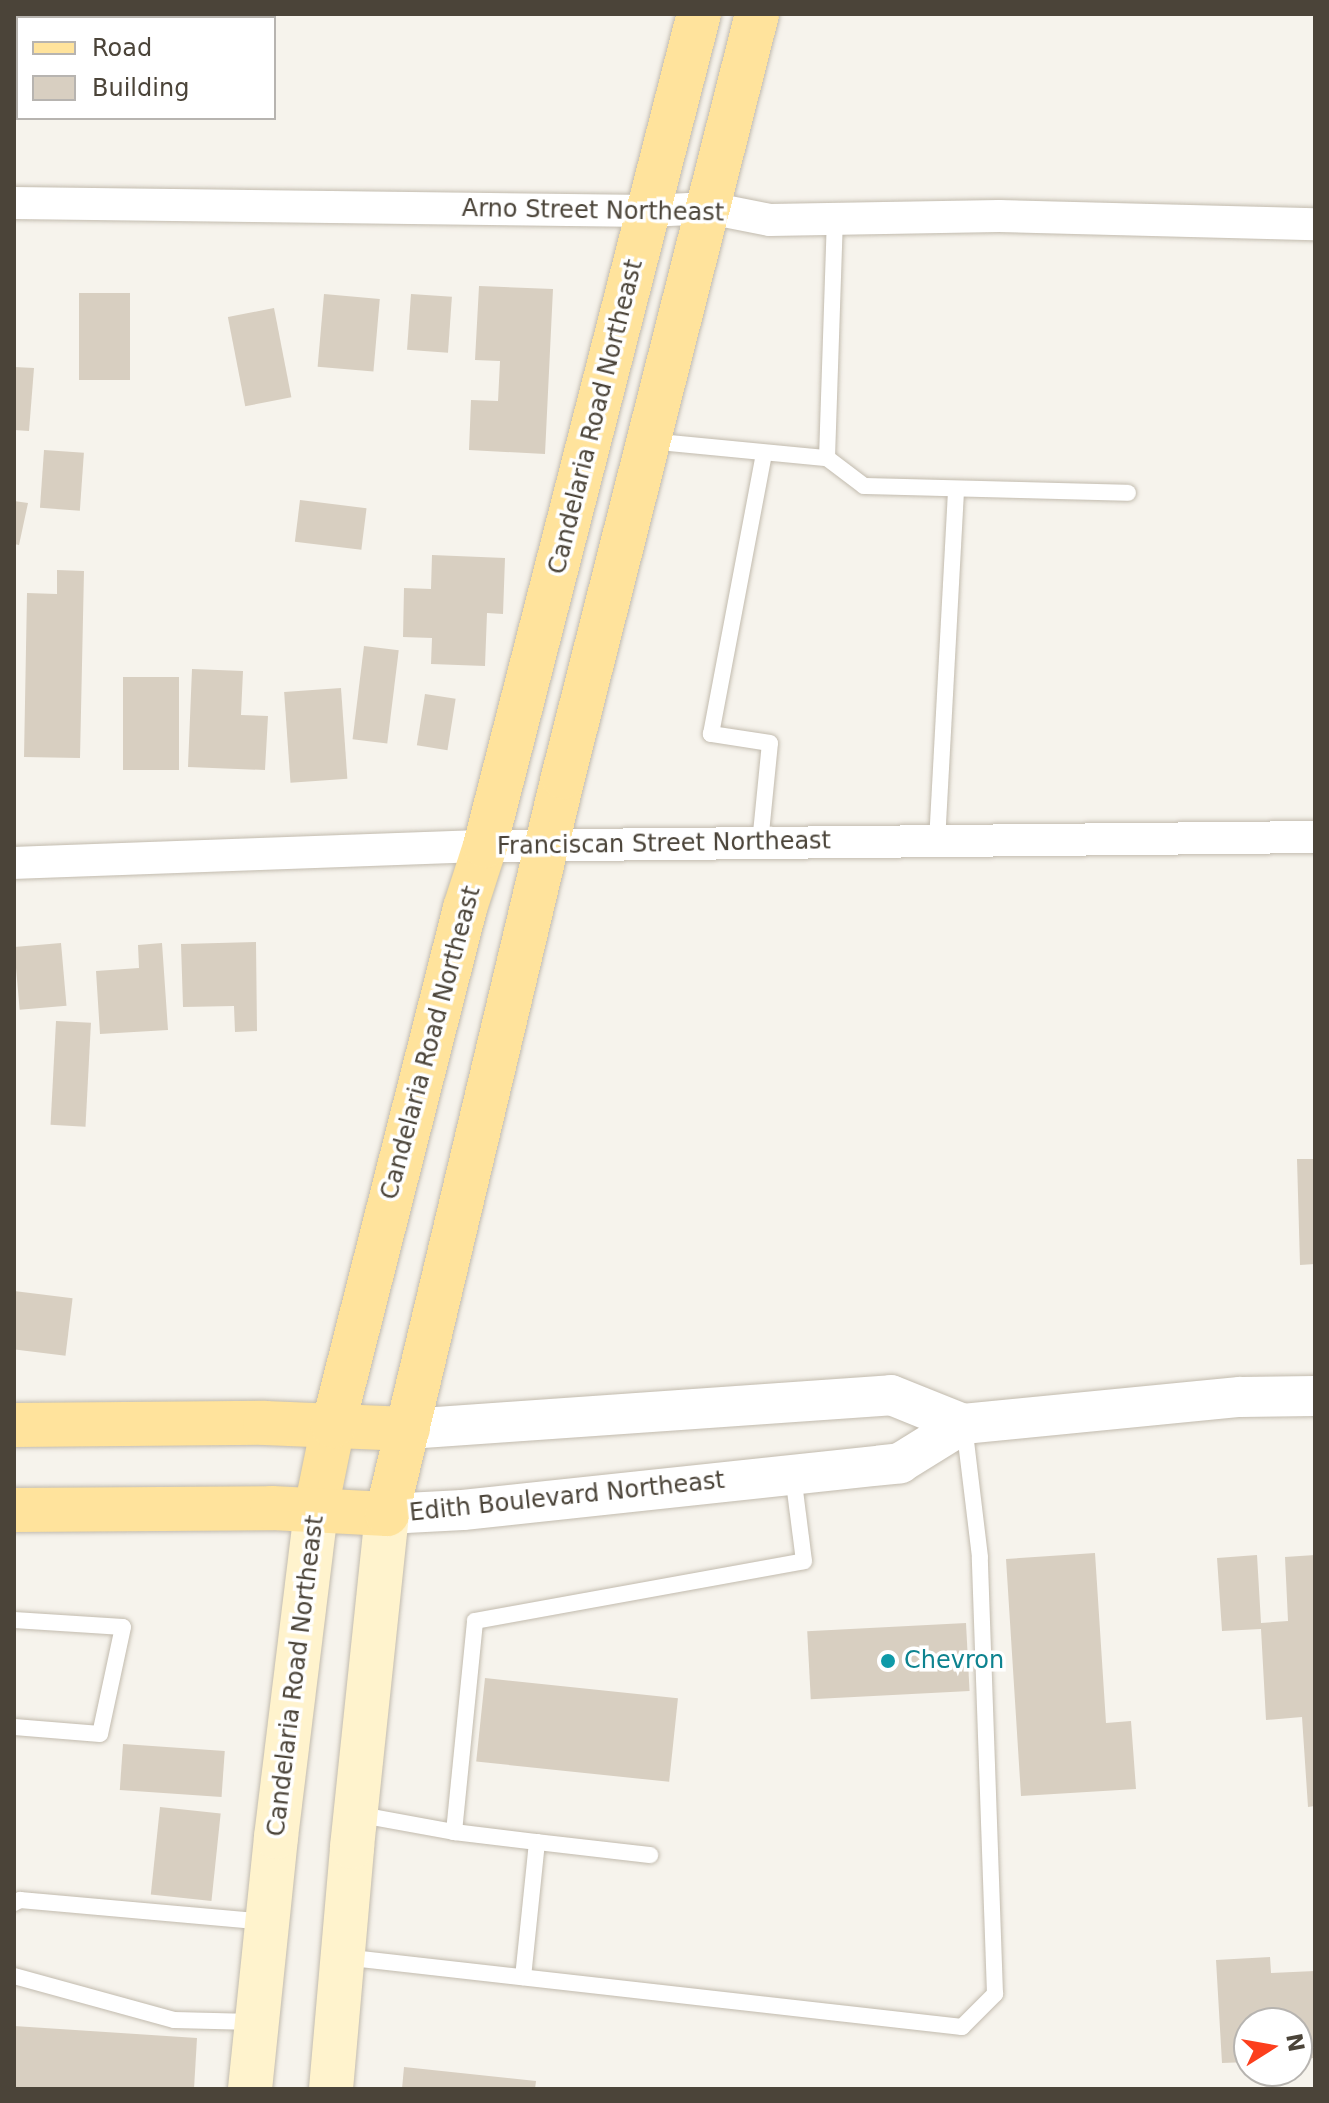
<!DOCTYPE html>
<style>
body{margin:0}
#map{position:relative;width:1329px;height:2103px;overflow:hidden;background:#f6f3ec;font-family:"DejaVu Sans",sans-serif}
div>[style]{position:absolute}
.building>*{inset:0;background:#d8cfc1;transform-origin:0 0}
.roads{filter:drop-shadow(0 0 2px #c2bbae) drop-shadow(0 0 2px #c2bbae)}
.service>*{height:16px;margin:-8px;padding:0 8px;transform-origin:8px;border-radius:8px;background:#fff}
.minor>*{height:32px;margin:-16px;padding:0 16px;transform-origin:16px;border-radius:16px;background:#fff}
.tertiary>*{height:40px;margin:-20px;padding:0 20px;transform-origin:20px;border-radius:20px;background:#fff}
.secondary>*{height:44px;margin:-22px;padding:0 22px;transform-origin:22px;border-radius:22px;background:#fff3cd}
.primary>*{height:44px;margin:-22px;padding:0 22px;transform-origin:22px;border-radius:22px;background:#ffe39c}
.dots>*{width:22px;height:22px;translate:-50% -50%;box-sizing:border-box;border:4px solid #fff;border-radius:50%}
span{translate:-50% -50%;white-space:nowrap;text-align:center;line-height:1.15;-webkit-text-stroke:7px #fff;paint-order:stroke}
.street-label{font-size:24px;color:#4b4439}
.culture-label{font-size:24px;color:#0d838f}
.left{translate:0 -50%;text-align:left}
.frame{position:absolute;inset:0;border:16px solid #4b4439;pointer-events:none}
.legend{position:absolute;left:16px;top:16px;width:260px;height:104px;box-sizing:border-box;background:#fff;border:2px solid #b7b4b0;margin:0;padding:10px 14px;list-style:none;font-size:24px;color:#4b4439}
.legend li{display:flex;align-items:center;gap:16px;height:40px}
.legend b{width:40px;border:2px solid #b7b4b0}
.north{position:absolute;left:1233px;top:2007px;width:80px;height:80px;box-sizing:border-box;background:#fff;border:2px solid #b7b4b0;border-radius:50%;rotate:79deg;font-size:22px;font-weight:700;line-height:32px;text-align:center;color:#4b4439}
.north::after{content:'';display:block;margin:auto;width:28px;height:36px;background:#fc3f1d;clip-path:polygon(50% 0,100% 100%,50% 72%,0 100%)}
</style>
<div id="map">
<div class="building">
<i style="clip-path:polygon(479px 286px,553px 289px,545px 454px,469px 450px,471px 400px,498px 401px,500px 361px,475px 360px)"></i>
<i style="left:79px;top:293px;width:51px;height:87px"></i>
<i style="left:324px;top:294px;width:56px;height:73px;rotate:5deg"></i>
<i style="left:411px;top:294px;width:41px;height:56px;rotate:4deg"></i>
<i style="left:274px;top:308px;width:91px;height:47px;rotate:79deg"></i>
<i style="clip-path:polygon(14px 367px,34px 368px,29px 431px,14px 430px)"></i>
<i style="left:44px;top:450px;width:40px;height:58px;rotate:4deg"></i>
<i style="left:300px;top:500px;width:67px;height:42px;rotate:7deg"></i>
<i style="clip-path:polygon(14px 501px,28px 503px,19px 545px,14px 544px)"></i>
<i style="clip-path:polygon(432px 555px,505px 558px,503px 614px,487px 613px,485px 666px,431px 664px,432px 638px,403px 637px,404px 588px,431px 589px)"></i>
<i style="clip-path:polygon(57px 570px,84px 571px,80px 758px,24px 757px,27px 593px,57px 594px)"></i>
<i style="left:364px;top:646px;width:35px;height:94px;rotate:7deg"></i>
<i style="clip-path:polygon(192px 669px,243px 671px,241px 715px,268px 716px,265px 770px,188px 767px)"></i>
<i style="left:123px;top:677px;width:56px;height:93px"></i>
<i style="left:341px;top:688px;width:91px;height:57px;rotate:86deg"></i>
<i style="left:425px;top:694px;width:31px;height:52px;rotate:9deg"></i>
<i style="clip-path:polygon(256px 942px,257px 1031px,235px 1032px,234px 1006px,183px 1007px,181px 944px)"></i>
<i style="left:61px;top:943px;width:63px;height:47px;rotate:85deg"></i>
<i style="clip-path:polygon(162px 943px,168px 1030px,100px 1034px,96px 971px,139px 968px,138px 945px)"></i>
<i style="left:56px;top:1021px;width:35px;height:104px;rotate:3deg"></i>
<i style="clip-path:polygon(1297px 1159px,1315px 1159px,1315px 1264px,1300px 1265px)"></i>
<i style="left:14px;top:1291px;width:59px;height:58px;rotate:7deg"></i>
<i style="clip-path:polygon(1095px 1553px,1106px 1723px,1131px 1721px,1136px 1789px,1021px 1796px,1006px 1559px)"></i>
<i style="clip-path:polygon(1257px 1555px,1261px 1623px,1288px 1621px,1285px 1557px,1315px 1555px,1315px 1806px,1308px 1807px,1302px 1717px,1266px 1720px,1261px 1629px,1222px 1631px,1217px 1558px)"></i>
<i style="left:966px;top:1623px;width:68px;height:159px;rotate:87deg"></i>
<i style="left:485px;top:1678px;width:194px;height:84px;rotate:6deg"></i>
<i style="left:123px;top:1744px;width:102px;height:46px;rotate:4deg"></i>
<i style="left:160px;top:1807px;width:61px;height:88px;rotate:6deg"></i>
<i style="clip-path:polygon(1270px 1957px,1271px 1973px,1315px 1971px,1315px 2058px,1297px 2059px,1297px 2023px,1249px 2023px,1249px 2062px,1222px 2063px,1216px 1960px)"></i>
<i style="clip-path:polygon(14px 2026px,197px 2038px,194px 2089px,14px 2088px)"></i>
<i style="clip-path:polygon(404px 2067px,536px 2081px,535px 2089px,402px 2089px)"></i>
</div>
<div class="roads">
<div class="service">
<i style="left:649px;top:441px;width:179px;rotate:5.5deg"></i>
<i style="left:827px;top:458px;width:239px;rotate:-88.1deg"></i>
<i style="left:827px;top:458px;width:46px;rotate:37.1deg"></i>
<i style="left:864px;top:486px;width:264px;rotate:1.5deg"></i>
<i style="left:937px;top:842px;width:353px;rotate:-86.9deg"></i>
<i style="left:760px;top:843px;width:100px;rotate:-84.3deg"></i>
<i style="left:770px;top:743px;width:60px;rotate:-171.3deg"></i>
<i style="left:711px;top:734px;width:286px;rotate:-79.3deg"></i>
<i style="left:14px;top:1620px;width:109px;rotate:3.7deg"></i>
<i style="left:123px;top:1627px;width:109px;rotate:102.1deg"></i>
<i style="left:100px;top:1734px;width:86px;rotate:-175.3deg"></i>
<i style="left:356px;top:1814px;width:100px;rotate:10.4deg"></i>
<i style="left:454px;top:1832px;width:212px;rotate:-84.3deg"></i>
<i style="left:475px;top:1621px;width:334px;rotate:-10.3deg"></i>
<i style="left:804px;top:1561px;width:87px;rotate:-97.3deg"></i>
<i style="left:454px;top:1832px;width:84px;rotate:6.9deg"></i>
<i style="left:537px;top:1842px;width:136px;rotate:95.9deg"></i>
<i style="left:537px;top:1842px;width:114px;rotate:6.6deg"></i>
<i style="left:14px;top:1903px;width:7px;rotate:-27deg"></i>
<i style="left:20px;top:1900px;width:248px;rotate:5.1deg"></i>
<i style="left:343px;top:1957px;width:623px;rotate:6.45deg"></i>
<i style="left:962px;top:2027px;width:47px;rotate:-45deg"></i>
<i style="left:995px;top:1994px;width:437px;rotate:-92deg"></i>
<i style="left:980px;top:1557px;width:133px;rotate:-96.9deg"></i>
<i style="left:14px;top:1976px;width:166px;rotate:15.4deg"></i>
<i style="left:174px;top:2020px;width:80px;rotate:1.4deg"></i>
</div>
<div class="minor">
<i style="left:14px;top:203px;width:635px;rotate:0.72deg"></i>
<i style="left:649px;top:211px;width:60px;rotate:-2.9deg"></i>
<i style="left:709px;top:208px;width:62px;rotate:11.1deg"></i>
<i style="left:770px;top:220px;width:229px;rotate:-1deg"></i>
<i style="left:999px;top:216px;width:316px;rotate:1.5deg"></i>
<i style="left:14px;top:863px;width:471px;rotate:-2.1deg"></i>
<i style="left:485px;top:846px;width:830px;rotate:-0.62deg"></i>
</div>
<div class="tertiary">
<i style="left:408px;top:1429px;width:484px;rotate:-4deg"></i>
<i style="left:891px;top:1395px;width:78px;rotate:21.9deg"></i>
<i style="left:387px;top:1514px;width:76px;rotate:-3deg"></i>
<i style="left:463px;top:1510px;width:440px;rotate:-6.1deg"></i>
<i style="left:900px;top:1463px;width:74px;rotate:-31.8deg"></i>
<i style="left:963px;top:1424px;width:278px;rotate:-5.6deg"></i>
<i style="left:1240px;top:1397px;width:75px;rotate:-0.8deg"></i>
</div>
<div class="secondary">
<i style="left:250px;top:2089px;width:253px;rotate:-84.1deg"></i>
<i style="left:276px;top:1837px;width:330px;rotate:-83deg"></i>
<i style="left:331px;top:2089px;width:243px;rotate:-85deg"></i>
<i style="left:352px;top:1847px;width:335px;rotate:-84deg"></i>
</div>
<div class="primary">
<i style="left:14px;top:1425px;width:251px;rotate:-0.5deg"></i>
<i style="left:265px;top:1423px;width:143px;rotate:2.4deg"></i>
<i style="left:316px;top:1509px;width:85px;rotate:-78.4deg"></i>
<i style="left:333px;top:1426px;width:535px;rotate:-75.7deg"></i>
<i style="left:465px;top:908px;width:65px;rotate:-72.1deg"></i>
<i style="left:485px;top:846px;width:859px;rotate:-75.58deg"></i>
<i style="left:14px;top:1510px;width:258px;rotate:-0.4deg"></i>
<i style="left:272px;top:1508px;width:115px;rotate:3deg"></i>
<i style="left:387px;top:1514px;width:758px;rotate:-76.57deg"></i>
<i style="left:563px;top:777px;width:787px;rotate:-75.73deg"></i>
</div>
</div>
<div class="dots">
<i style="left:888px;top:1661px;background:#0f9aa8"></i>
</div>
<div class="street-label">
<span style="left:593px;top:211px;rotate:1deg">Arno Street Northeast</span>
<span style="left:596px;top:417px;rotate:-76deg">Candelaria Road Northeast</span>
<span style="left:664px;top:844px;rotate:-1deg">Franciscan Street Northeast</span>
<span style="left:431px;top:1043px;rotate:-75deg">Candelaria Road Northeast</span>
<span style="left:567px;top:1497px;rotate:-6deg">Edith Boulevard Northeast</span>
<span style="left:296px;top:1676px;rotate:-83deg">Candelaria Road Northeast</span>
</div>
<div class="culture-label">
<span class="left" style="left:904px;top:1661px">Chevron</span>
</div>
<div class="frame"></div>
<ul class="legend">
<li><b style="height:10px;background:#ffe39c"></b>Road</li>
<li><b style="height:22px;background:#d8cfc1"></b>Building</li>
</ul>
<div class="north">N</div>
</div>
